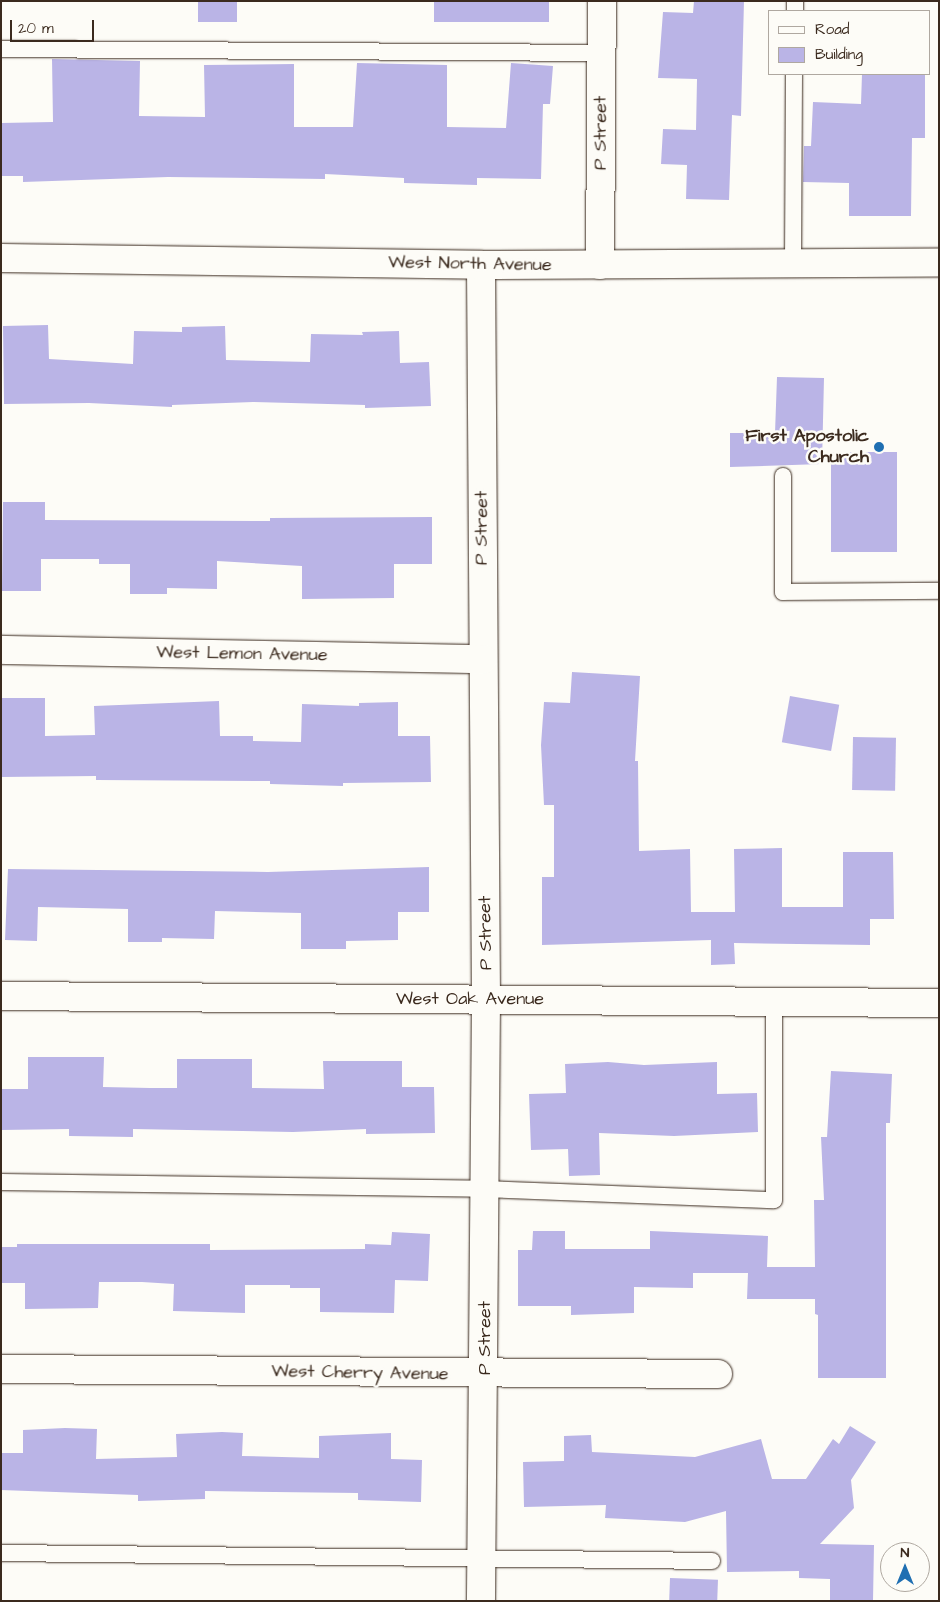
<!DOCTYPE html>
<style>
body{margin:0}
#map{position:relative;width:940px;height:1602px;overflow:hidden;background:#fdfcf7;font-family:"Architects Daughter",sans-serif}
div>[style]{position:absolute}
.building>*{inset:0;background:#bab4e6;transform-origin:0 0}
.roads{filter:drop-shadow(0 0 1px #3b2a1e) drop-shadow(0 0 1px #3b2a1e)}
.lane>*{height:16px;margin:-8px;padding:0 8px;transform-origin:8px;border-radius:8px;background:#fdfcf7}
.street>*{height:28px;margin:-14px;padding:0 14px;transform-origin:14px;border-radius:14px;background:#fdfcf7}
.secondary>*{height:28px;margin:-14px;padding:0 14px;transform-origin:14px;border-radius:14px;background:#fdfcf7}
.dots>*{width:14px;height:14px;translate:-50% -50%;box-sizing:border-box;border:2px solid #fdfcf7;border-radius:50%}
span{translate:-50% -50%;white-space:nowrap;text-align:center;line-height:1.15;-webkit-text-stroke:5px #fdfcf7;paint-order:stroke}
.street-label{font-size:18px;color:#3b2a1e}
.poi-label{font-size:18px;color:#3b2a1e;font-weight:700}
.right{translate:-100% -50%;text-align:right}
.frame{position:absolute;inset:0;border:2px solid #3b2a1e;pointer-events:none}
.legend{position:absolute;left:768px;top:10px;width:162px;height:65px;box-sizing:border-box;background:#fdfcf7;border:1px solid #afa8a0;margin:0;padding:6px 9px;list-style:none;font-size:15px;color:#3b2a1e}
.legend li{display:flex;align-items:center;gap:10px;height:25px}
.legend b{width:25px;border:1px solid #afa8a0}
.north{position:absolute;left:880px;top:1542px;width:50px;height:50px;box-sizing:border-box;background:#fdfcf7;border:1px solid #afa8a0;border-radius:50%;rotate:0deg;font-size:14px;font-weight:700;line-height:20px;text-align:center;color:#3b2a1e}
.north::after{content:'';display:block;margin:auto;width:18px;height:22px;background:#1f6fb2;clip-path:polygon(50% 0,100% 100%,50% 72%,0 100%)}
.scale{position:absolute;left:10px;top:20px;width:84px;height:22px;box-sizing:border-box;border:2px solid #3b2a1e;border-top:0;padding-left:6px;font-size:15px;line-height:18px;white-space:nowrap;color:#3b2a1e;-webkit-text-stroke:4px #fdfcf7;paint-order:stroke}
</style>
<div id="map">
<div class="building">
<i style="left:198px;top:1px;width:39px;height:21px"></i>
<i style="left:434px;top:1px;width:115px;height:21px"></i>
<i style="clip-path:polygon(694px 1px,744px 1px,741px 116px,732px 115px,729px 200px,686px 199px,687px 165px,661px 164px,663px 129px,696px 130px,697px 79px,658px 78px,663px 12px,693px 13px)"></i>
<i style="clip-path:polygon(52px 59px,140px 61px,139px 116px,205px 117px,204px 65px,294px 64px,294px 127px,353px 127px,357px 63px,447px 65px,447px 127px,506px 128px,511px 63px,553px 66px,550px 104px,543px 104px,541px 179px,477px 178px,477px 185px,404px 183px,404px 178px,325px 174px,325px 179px,168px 177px,23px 182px,23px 176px,1px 176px,1px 123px,53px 122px)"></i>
<i style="clip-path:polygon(862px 74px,925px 74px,925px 138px,912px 138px,911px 216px,849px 216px,849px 183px,803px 182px,804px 146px,811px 146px,813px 102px,861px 104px)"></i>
<i style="clip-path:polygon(48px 325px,49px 359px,133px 364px,134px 331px,182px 332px,182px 327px,225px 326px,226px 360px,310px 362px,311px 334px,363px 335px,362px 332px,399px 331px,400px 363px,429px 362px,431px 406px,365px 408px,365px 405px,253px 402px,172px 405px,172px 407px,89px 403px,4px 404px,3px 326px)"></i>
<i style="clip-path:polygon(777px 377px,824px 378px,822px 464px,730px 467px,730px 433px,775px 433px)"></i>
<i style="left:831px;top:452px;width:66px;height:100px"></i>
<i style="clip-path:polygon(3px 502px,45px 502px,45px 520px,270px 521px,270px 518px,432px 517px,432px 564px,394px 564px,394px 598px,302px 599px,302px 566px,217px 561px,217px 589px,167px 588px,167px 594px,130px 594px,130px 564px,99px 564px,99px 559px,41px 559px,41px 591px,2px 591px)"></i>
<i style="clip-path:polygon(572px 672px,640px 676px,635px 761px,638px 761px,639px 851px,690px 849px,691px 912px,735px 912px,734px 849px,782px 848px,782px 907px,843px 907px,843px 852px,893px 852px,894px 919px,870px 919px,870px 945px,734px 943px,735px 964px,711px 965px,711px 940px,542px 945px,542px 877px,554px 877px,554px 805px,544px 805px,541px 745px,544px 702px,570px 703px)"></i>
<i style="left:790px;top:696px;width:50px;height:47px;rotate:10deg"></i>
<i style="clip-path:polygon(1px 698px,45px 698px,45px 736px,95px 735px,94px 706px,219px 701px,220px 736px,253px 736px,253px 741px,301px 742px,302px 704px,359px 706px,359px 703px,398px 702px,398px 736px,430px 736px,431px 782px,343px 783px,343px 786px,270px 784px,270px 781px,96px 780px,96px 776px,1px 777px)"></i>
<i style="left:853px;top:737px;width:43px;height:53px;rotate:1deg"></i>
<i style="clip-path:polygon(429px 867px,429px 912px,398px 912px,398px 940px,346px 941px,346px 949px,301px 949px,301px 913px,215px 911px,214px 939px,162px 938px,162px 942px,128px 942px,128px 909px,38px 907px,37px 941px,5px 940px,8px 869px,268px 872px)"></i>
<i style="clip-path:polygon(28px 1057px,104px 1057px,103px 1087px,150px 1088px,177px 1088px,177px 1059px,252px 1059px,252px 1088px,324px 1089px,323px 1061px,402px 1061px,402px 1087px,434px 1087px,435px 1133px,366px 1134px,366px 1129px,293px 1132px,133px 1129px,133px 1137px,69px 1136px,69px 1129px,1px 1130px,1px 1089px,28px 1089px)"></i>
<i style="clip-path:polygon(608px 1062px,644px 1065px,717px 1062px,717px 1094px,757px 1093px,758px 1132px,674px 1136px,599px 1133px,600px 1175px,569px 1176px,568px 1149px,531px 1150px,529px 1094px,566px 1093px,565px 1064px)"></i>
<i style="clip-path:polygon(831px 1071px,892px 1074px,890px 1123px,886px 1123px,886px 1378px,818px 1378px,818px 1315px,815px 1314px,815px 1299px,747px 1299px,748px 1273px,693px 1273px,693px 1288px,634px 1287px,634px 1313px,571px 1315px,571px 1306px,518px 1306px,518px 1250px,532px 1250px,533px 1231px,565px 1231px,565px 1249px,650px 1249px,650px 1231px,768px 1236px,767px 1267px,815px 1267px,814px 1200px,824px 1200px,821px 1137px,827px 1137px)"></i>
<i style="clip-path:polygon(392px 1232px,430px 1234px,428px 1281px,395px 1280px,394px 1313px,320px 1312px,320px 1288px,290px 1288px,290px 1285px,245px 1285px,245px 1313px,173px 1311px,174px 1284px,142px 1282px,99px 1282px,98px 1308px,25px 1309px,25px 1283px,1px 1283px,1px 1247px,17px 1247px,17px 1244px,210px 1244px,210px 1250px,365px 1249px,365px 1244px,391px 1245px)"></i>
<i style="clip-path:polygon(850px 1426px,876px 1442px,851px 1480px,854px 1508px,820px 1544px,874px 1545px,873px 1601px,830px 1601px,830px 1579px,799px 1578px,799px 1571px,727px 1572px,726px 1511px,685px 1522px,605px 1518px,606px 1505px,524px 1507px,523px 1462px,564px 1461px,564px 1436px,591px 1435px,592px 1452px,695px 1457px,761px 1439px,772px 1479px,806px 1479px,833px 1439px,839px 1444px)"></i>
<i style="clip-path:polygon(65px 1428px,97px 1429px,96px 1459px,177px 1457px,176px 1434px,222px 1432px,243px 1433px,242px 1456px,319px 1458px,319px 1436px,391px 1433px,391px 1459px,422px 1460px,421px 1502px,358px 1500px,358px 1493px,205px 1491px,205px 1499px,138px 1501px,138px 1495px,1px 1490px,1px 1453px,23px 1453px,23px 1430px)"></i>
<i style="left:670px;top:1578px;width:48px;height:23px;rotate:2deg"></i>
</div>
<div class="roads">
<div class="lane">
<i style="left:795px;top:11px;width:10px;rotate:-90deg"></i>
<i style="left:1px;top:49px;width:601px;rotate:0.38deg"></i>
<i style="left:793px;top:264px;width:190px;rotate:-89.7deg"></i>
<i style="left:783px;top:476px;width:116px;rotate:90deg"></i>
<i style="left:783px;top:592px;width:156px;rotate:-0.4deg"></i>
<i style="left:1px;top:1182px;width:483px;rotate:0.8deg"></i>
<i style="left:484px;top:1189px;width:290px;rotate:2.2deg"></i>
<i style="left:774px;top:1200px;width:199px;rotate:-90deg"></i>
<i style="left:1px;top:1553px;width:711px;rotate:0.64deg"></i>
</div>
<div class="street">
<i style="left:481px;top:265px;width:735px;rotate:89.61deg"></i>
<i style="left:486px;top:1000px;width:601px;rotate:90.48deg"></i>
<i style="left:600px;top:265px;width:264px;rotate:-89.6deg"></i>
<i style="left:1px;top:650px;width:482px;rotate:1.1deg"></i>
<i style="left:1px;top:996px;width:938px;rotate:0.43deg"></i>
<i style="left:1px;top:1369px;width:717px;rotate:0.4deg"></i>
</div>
<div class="secondary">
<i style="left:1px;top:258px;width:480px;rotate:0.8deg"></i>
<i style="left:481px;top:265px;width:458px;rotate:-0.3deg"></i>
</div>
</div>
<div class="dots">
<i style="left:879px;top:447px;background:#1f6fb2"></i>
</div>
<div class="street-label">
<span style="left:601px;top:133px;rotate:-90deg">P Street</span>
<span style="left:470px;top:264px;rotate:1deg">West North Avenue</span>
<span style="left:482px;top:528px;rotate:-90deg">P Street</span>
<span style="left:242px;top:654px;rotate:1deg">West Lemon Avenue</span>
<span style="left:486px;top:933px;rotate:-91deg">P Street</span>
<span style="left:470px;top:999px">West Oak Avenue</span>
<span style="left:485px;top:1338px;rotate:-90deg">P Street</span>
<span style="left:360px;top:1373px;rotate:1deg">West Cherry Avenue</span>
</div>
<div class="poi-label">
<span class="right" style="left:869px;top:447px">First Apostolic<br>Church</span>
</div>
<div class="frame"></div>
<ul class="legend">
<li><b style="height:6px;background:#fdfcf7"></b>Road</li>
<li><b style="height:14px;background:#bab4e6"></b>Building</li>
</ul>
<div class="north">N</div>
<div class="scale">20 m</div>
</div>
